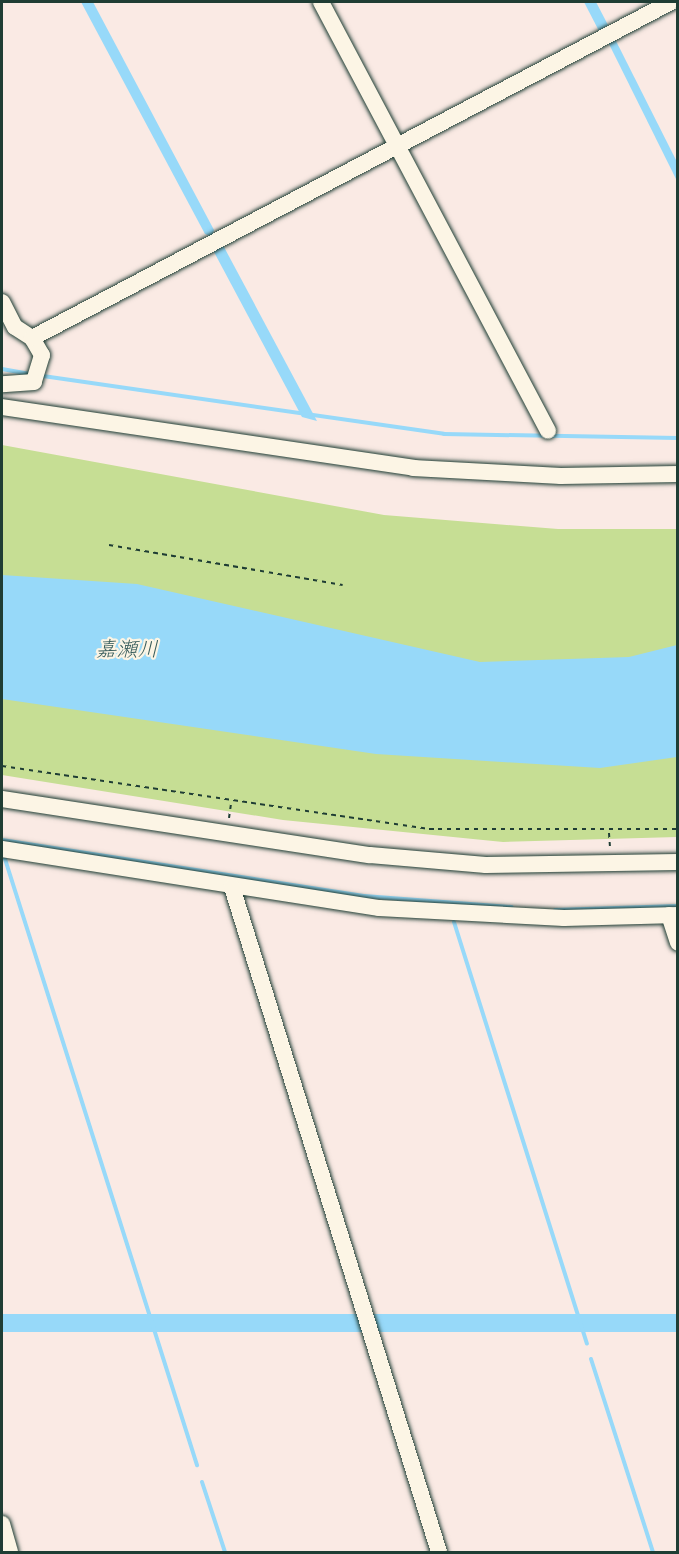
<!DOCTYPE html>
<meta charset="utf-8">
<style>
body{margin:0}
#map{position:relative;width:679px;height:1554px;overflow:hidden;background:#faeae4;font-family:Sriracha,"Klee One",sans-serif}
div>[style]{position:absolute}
.green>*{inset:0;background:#c6de94}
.water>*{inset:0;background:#97d9f9;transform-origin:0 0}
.stream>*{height:4px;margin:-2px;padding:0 2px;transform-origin:2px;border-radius:2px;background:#97d9f9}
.path>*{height:2px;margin-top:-1px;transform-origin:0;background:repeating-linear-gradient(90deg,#1f3d34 0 4.5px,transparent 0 9px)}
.roads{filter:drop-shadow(0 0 2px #1f3d34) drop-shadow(0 0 2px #1f3d34)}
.minor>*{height:16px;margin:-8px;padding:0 8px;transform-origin:8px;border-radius:8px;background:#fcf5e5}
span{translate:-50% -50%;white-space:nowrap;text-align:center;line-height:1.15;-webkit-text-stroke:4.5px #fcf5e5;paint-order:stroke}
.water-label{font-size:21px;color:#375c5b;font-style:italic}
.frame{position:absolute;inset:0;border:3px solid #1f3d34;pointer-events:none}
</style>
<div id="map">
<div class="green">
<i style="clip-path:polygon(2px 445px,384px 515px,558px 529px,677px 529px,677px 660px,465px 671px,2px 593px)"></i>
<i style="clip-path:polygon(2px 678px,677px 740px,677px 837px,503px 842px,283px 820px,2px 775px)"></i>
</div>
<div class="water">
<i style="clip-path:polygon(81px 2px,93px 2px,214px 230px,212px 237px,205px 234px)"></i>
<i style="clip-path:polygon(584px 2px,596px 2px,608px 25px,599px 31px)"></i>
<i style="clip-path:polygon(615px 39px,677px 162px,677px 181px,608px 42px)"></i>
<i style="clip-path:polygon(217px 245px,224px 247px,317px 421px,302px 417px,214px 252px)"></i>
<i style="clip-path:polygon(2px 575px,137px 584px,480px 662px,629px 657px,677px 645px,677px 757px,600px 768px,376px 754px,2px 699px)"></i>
<i style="left:677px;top:1314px;width:18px;height:708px;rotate:90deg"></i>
</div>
<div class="stream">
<i style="left:2px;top:369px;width:27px;rotate:10deg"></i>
<i style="left:43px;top:376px;width:405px;rotate:8.2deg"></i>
<i style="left:444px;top:434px;width:234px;rotate:1deg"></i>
<i style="left:2px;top:840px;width:366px;rotate:8.8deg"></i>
<i style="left:364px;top:896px;width:148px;rotate:4.3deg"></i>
<i style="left:5px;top:859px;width:636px;rotate:72.42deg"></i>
<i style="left:555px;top:910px;width:123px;rotate:-1.9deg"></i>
<i style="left:454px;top:922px;width:442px;rotate:72.5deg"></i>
<i style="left:591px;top:1359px;width:203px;rotate:72.2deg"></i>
<i style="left:202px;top:1482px;width:74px;rotate:71.8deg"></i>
</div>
<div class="path">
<i style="left:109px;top:545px;width:237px;rotate:9.7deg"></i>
<i style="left:2px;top:766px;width:432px;rotate:8.4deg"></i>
<i style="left:429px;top:829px;width:249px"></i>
<i style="left:229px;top:818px;width:14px;rotate:-82deg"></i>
<i style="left:609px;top:833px;width:15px;rotate:86deg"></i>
</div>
<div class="roads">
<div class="minor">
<i style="left:321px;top:2px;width:485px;rotate:62.1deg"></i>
<i style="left:2px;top:302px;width:28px;rotate:63deg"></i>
<i style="left:15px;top:327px;width:20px;rotate:33deg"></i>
<i style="left:32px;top:338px;width:20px;rotate:60deg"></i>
<i style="left:42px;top:355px;width:28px;rotate:107deg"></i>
<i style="left:34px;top:382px;width:32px;rotate:176deg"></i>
<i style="left:32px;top:338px;width:722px;rotate:-27.74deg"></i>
<i style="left:2px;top:407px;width:416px;rotate:8.4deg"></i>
<i style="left:413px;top:468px;width:148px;rotate:3.1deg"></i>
<i style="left:561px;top:476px;width:117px;rotate:-1deg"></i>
<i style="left:2px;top:799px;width:372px;rotate:8.7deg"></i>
<i style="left:370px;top:855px;width:116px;rotate:4.9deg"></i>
<i style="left:486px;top:865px;width:192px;rotate:-0.9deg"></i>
<i style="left:2px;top:849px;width:382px;rotate:8.9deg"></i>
<i style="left:379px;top:908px;width:185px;rotate:3.1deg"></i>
<i style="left:564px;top:918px;width:114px;rotate:-1.5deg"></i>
<i style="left:232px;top:887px;width:696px;rotate:72.71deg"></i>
<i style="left:669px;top:915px;width:29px;rotate:72deg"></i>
<i style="left:2px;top:1524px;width:29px;rotate:74deg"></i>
</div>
</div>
<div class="water-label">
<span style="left:127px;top:649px">嘉瀬川</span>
</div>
<div class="frame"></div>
</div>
